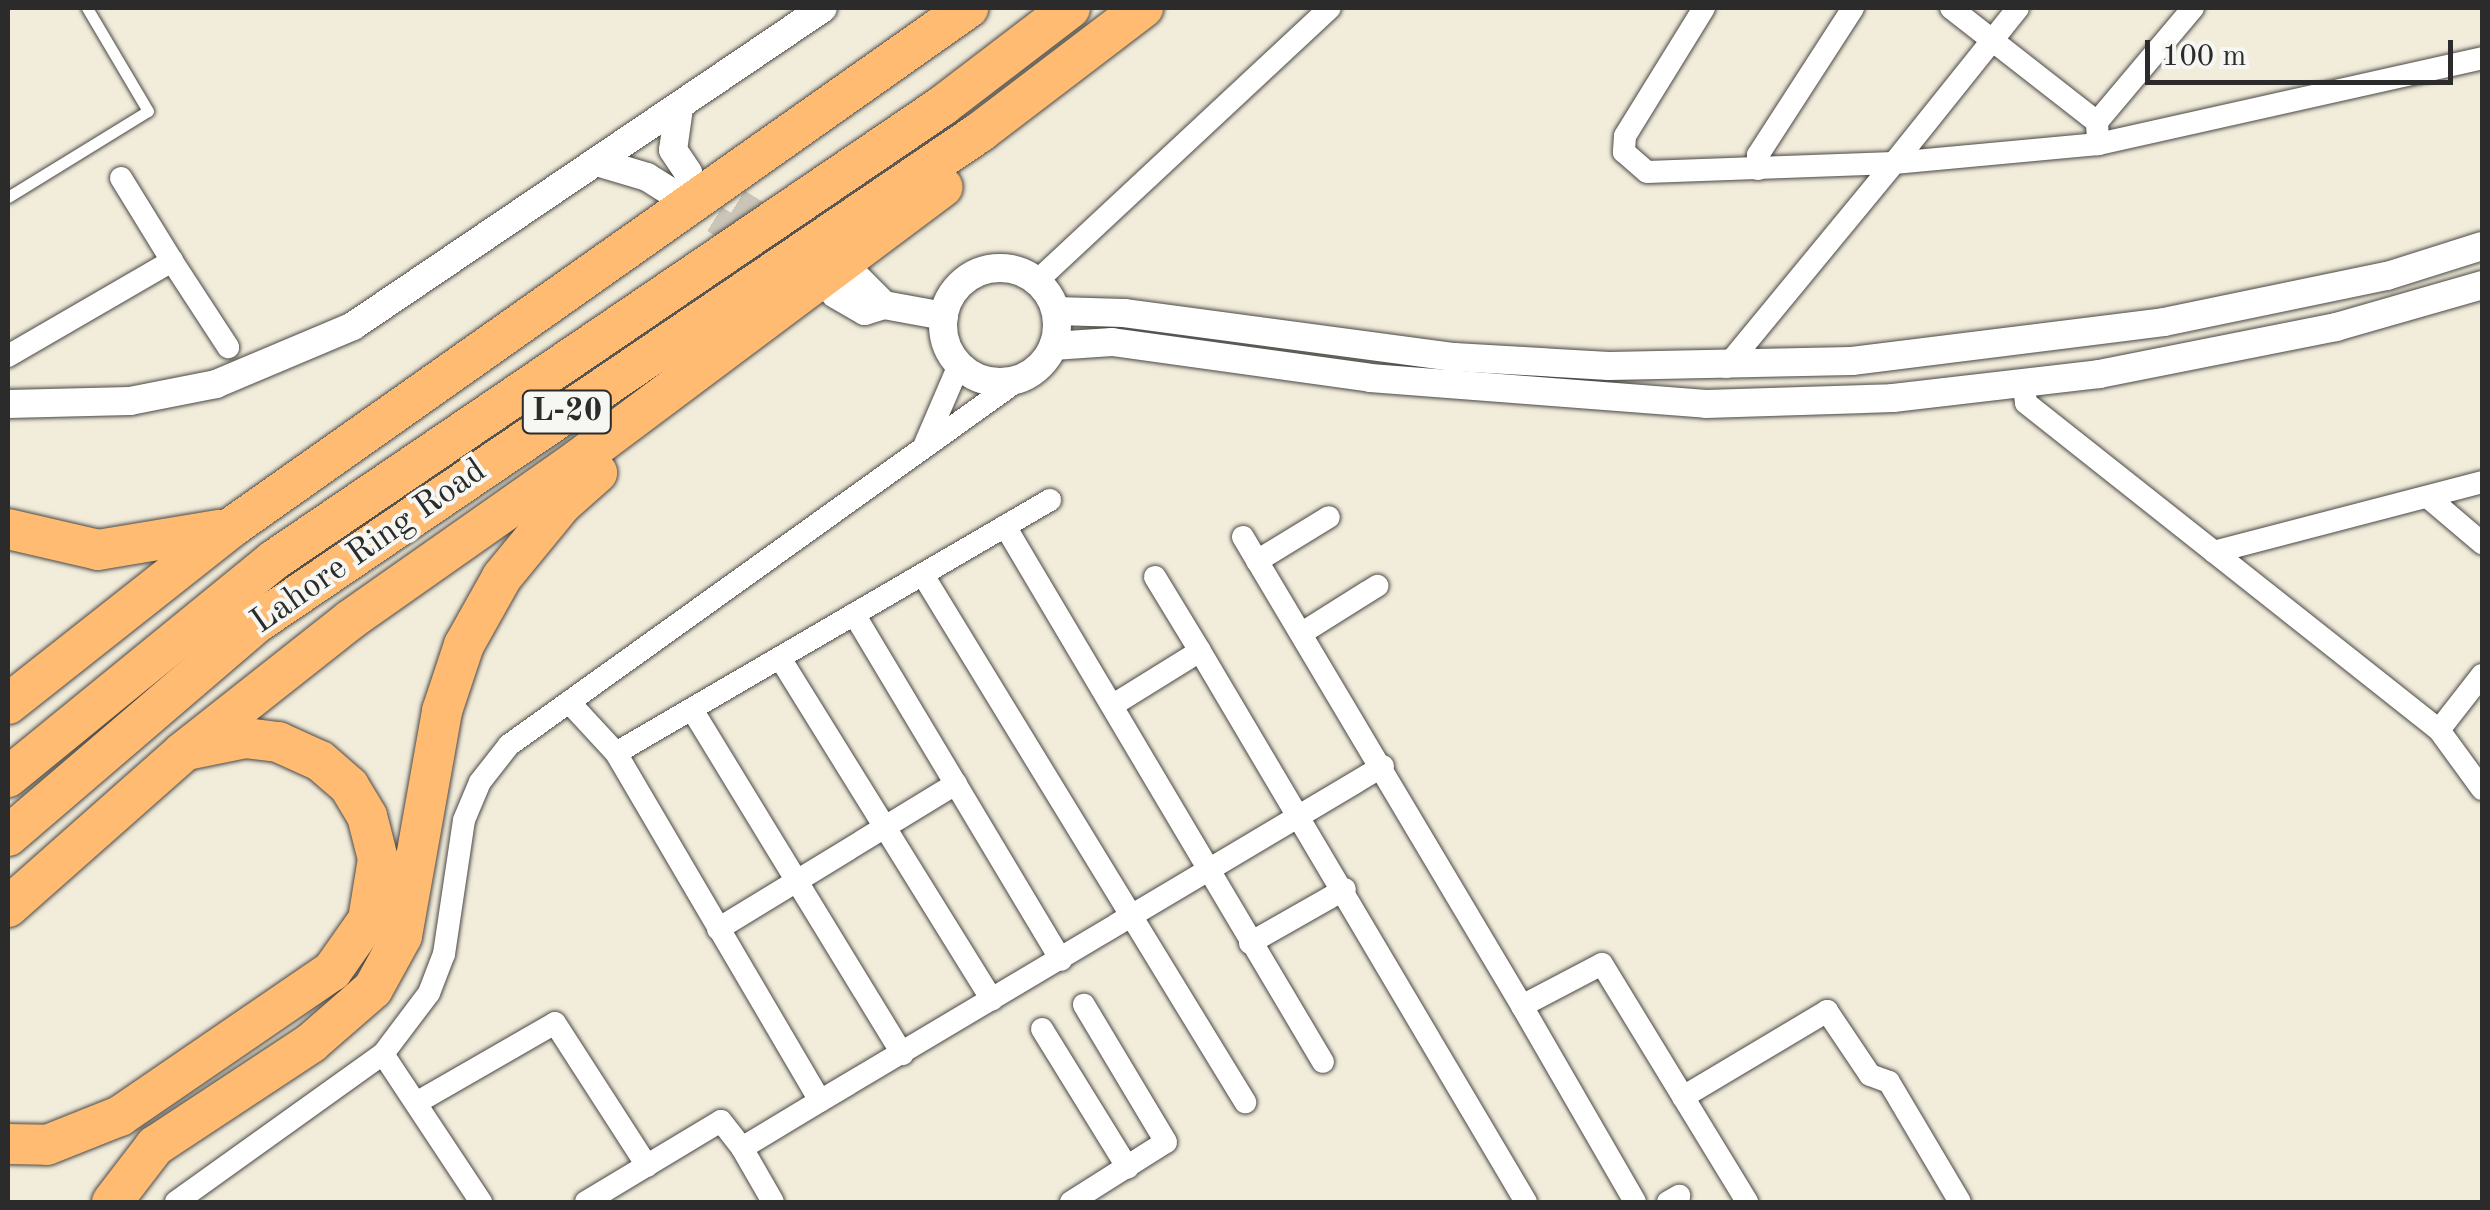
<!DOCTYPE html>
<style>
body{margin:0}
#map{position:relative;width:2490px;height:1210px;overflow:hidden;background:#f2ecdb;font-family:"Old Standard TT",serif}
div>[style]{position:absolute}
.tertiary-tunnel>*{height:28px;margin-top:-14px;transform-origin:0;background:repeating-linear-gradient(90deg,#cac5b8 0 28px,transparent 0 42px)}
.roads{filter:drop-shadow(0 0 2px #494845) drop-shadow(0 0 2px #494845)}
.service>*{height:11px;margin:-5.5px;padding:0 5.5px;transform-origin:5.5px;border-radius:5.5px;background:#fff}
.minor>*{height:22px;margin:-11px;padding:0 11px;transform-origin:11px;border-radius:11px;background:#fff}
.tertiary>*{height:28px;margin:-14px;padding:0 14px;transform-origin:14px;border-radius:14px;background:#fff}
.tertiary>.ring{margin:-14px;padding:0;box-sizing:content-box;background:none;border:28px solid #fff;border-radius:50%}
.motorway>*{height:40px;margin:-20px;padding:0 20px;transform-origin:20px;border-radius:20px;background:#ffbb71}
span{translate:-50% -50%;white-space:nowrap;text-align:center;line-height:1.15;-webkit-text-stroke:8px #f6f6f2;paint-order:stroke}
.shield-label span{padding:2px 8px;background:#f6f6f2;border:2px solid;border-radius:8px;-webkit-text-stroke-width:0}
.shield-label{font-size:32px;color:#2b2b2b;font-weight:700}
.street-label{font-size:35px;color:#2b2b2b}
.frame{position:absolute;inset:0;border:10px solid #2b2b2b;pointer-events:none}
.scale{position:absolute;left:2145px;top:40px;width:308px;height:45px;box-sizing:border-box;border:5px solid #2b2b2b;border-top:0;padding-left:12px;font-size:30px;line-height:35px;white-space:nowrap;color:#2b2b2b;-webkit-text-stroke:8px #f6f6f2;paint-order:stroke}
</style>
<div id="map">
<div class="tertiary-tunnel">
<i style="left:702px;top:180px;width:142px;rotate:32.3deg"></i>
<i style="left:679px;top:197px;width:142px;rotate:31.8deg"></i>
</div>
<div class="roads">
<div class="service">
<i style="left:8px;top:197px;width:164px;rotate:-31.6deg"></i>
<i style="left:148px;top:111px;width:120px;rotate:-120.6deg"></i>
</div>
<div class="minor">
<i style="left:1704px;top:8px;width:150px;rotate:121.7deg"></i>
<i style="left:1625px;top:136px;width:16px;rotate:94deg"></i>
<i style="left:1624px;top:152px;width:30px;rotate:41deg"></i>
<i style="left:1647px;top:172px;width:247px;rotate:-2.1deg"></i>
<i style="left:1894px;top:163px;width:198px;rotate:-51.3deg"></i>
<i style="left:1951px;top:8px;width:185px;rotate:38deg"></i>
<i style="left:2097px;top:122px;width:22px;rotate:87deg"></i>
<i style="left:2097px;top:122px;width:149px;rotate:-49.9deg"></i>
<i style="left:1758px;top:169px;width:14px;rotate:-90deg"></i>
<i style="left:1758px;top:155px;width:175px;rotate:-57.1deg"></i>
<i style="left:121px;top:178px;width:97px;rotate:58.4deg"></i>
<i style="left:1037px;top:281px;width:400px;rotate:-43deg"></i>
<i style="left:8px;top:356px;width:190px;rotate:-30.1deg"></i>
<i style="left:172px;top:261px;width:103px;rotate:56.9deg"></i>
<i style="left:1726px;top:367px;width:264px;rotate:-50.5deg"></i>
<i style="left:1894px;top:163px;width:205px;rotate:-5.3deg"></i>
<i style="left:2098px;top:144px;width:394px;rotate:-12.6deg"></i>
<i style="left:2023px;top:383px;width:20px;rotate:81deg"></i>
<i style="left:2026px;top:403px;width:527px;rotate:38.37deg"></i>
<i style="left:2439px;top:730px;width:70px;rotate:-52deg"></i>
<i style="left:925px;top:444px;width:86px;rotate:-66.7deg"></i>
<i style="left:2429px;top:498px;width:70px;rotate:40.3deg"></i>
<i style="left:1050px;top:500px;width:502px;rotate:149.76deg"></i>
<i style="left:616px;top:753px;width:403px;rotate:59.6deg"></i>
<i style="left:820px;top:1101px;width:655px;rotate:-30.75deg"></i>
<i style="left:1005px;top:526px;width:623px;rotate:59.32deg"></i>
<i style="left:1243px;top:537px;width:546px;rotate:59.25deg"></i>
<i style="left:1522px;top:1006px;width:90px;rotate:-27.7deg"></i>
<i style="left:1602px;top:964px;width:279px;rotate:58.6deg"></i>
<i style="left:2214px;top:552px;width:277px;rotate:-14.6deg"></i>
<i style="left:1257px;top:561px;width:84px;rotate:-31.4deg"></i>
<i style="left:923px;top:575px;width:618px;rotate:58.57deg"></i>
<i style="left:1155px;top:577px;width:87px;rotate:58.7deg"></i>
<i style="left:854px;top:614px;width:403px;rotate:59.1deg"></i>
<i style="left:1302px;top:633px;width:89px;rotate:-32.1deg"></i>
<i style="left:780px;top:658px;width:402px;rotate:58.2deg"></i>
<i style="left:569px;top:702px;width:69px;rotate:47.3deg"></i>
<i style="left:1113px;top:705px;width:102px;rotate:-31.8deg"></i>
<i style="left:1200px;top:651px;width:640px;rotate:59.39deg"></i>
<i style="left:693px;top:711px;width:402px;rotate:58.6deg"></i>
<i style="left:2439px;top:730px;width:73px;rotate:53.9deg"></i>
<i style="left:718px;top:929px;width:279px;rotate:-31.4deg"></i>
<i style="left:1250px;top:943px;width:109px;rotate:-29.6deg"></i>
<i style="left:1522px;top:1006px;width:226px;rotate:60deg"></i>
<i style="left:1042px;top:1029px;width:163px;rotate:58.3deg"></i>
<i style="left:383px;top:1054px;width:178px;rotate:56.5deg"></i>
<i style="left:1683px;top:1097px;width:168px;rotate:-30.8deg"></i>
<i style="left:1827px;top:1011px;width:77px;rotate:56.1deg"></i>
<i style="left:1870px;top:1075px;width:20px;rotate:20deg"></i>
<i style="left:1889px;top:1082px;width:139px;rotate:59.4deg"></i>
<i style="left:416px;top:1103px;width:160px;rotate:-29.9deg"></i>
<i style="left:555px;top:1023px;width:170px;rotate:57.2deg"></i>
<i style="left:742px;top:1148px;width:62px;rotate:60.1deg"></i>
<i style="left:176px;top:1202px;width:254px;rotate:-35.6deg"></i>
<i style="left:383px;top:1054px;width:76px;rotate:-53deg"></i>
<i style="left:429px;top:993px;width:42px;rotate:-69deg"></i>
<i style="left:444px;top:954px;width:135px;rotate:-81.5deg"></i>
<i style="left:464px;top:820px;width:41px;rotate:-67.2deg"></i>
<i style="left:480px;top:782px;width:47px;rotate:-51.9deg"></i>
<i style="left:509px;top:745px;width:630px;rotate:-35.63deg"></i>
<i style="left:586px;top:1202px;width:157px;rotate:-31deg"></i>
<i style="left:721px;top:1121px;width:34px;rotate:52deg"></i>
<i style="left:742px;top:1148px;width:91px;rotate:-31.1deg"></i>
<i style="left:1071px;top:1202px;width:112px;rotate:-32.3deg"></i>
<i style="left:1166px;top:1142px;width:160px;rotate:-120.9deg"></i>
<i style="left:1668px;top:1202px;width:13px;rotate:-29deg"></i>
</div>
<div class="tertiary">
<i style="left:679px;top:108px;width:42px;rotate:98.1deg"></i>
<i style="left:673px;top:150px;width:27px;rotate:56deg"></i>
<i style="left:597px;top:162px;width:52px;rotate:16.7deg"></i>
<i style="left:647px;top:177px;width:28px;rotate:32deg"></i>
<i class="ring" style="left:943px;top:268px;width:86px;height:86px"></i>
<i style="left:854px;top:275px;width:42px;rotate:45deg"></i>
<i style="left:835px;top:294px;width:34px;rotate:30deg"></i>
<i style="left:865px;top:311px;width:20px;rotate:-18deg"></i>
<i style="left:884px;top:305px;width:61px;rotate:10.4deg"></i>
<i style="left:1056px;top:311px;width:68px;rotate:1.7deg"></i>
<i style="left:1124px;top:313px;width:333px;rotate:7.6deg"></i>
<i style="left:1454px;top:357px;width:155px;rotate:3.3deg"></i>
<i style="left:1609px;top:366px;width:243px;rotate:-1.2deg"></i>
<i style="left:1852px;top:361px;width:314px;rotate:-7.1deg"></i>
<i style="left:2164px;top:322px;width:228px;rotate:-11.7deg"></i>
<i style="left:2387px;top:276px;width:100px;rotate:-17.5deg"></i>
<i style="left:1053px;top:346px;width:59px;rotate:-3.9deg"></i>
<i style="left:1112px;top:342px;width:260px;rotate:7.9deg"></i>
<i style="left:1370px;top:378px;width:337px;rotate:4.4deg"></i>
<i style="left:1706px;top:404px;width:187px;rotate:-1.8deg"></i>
<i style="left:1893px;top:398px;width:207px;rotate:-6.6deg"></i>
<i style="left:2099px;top:374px;width:242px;rotate:-11.2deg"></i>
<i style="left:2336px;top:327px;width:152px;rotate:-16deg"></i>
<i style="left:8px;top:404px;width:122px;rotate:-1.4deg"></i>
<i style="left:130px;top:401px;width:88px;rotate:-11.2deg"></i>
<i style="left:216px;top:384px;width:149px;rotate:-22.9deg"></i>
<i style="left:353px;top:326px;width:567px;rotate:-34.08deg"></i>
</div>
<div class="motorway">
<i style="left:8px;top:529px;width:92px;rotate:13.1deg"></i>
<i style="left:98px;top:550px;width:122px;rotate:-9.5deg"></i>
<i style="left:8px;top:704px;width:285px;rotate:-38.3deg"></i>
<i style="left:232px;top:527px;width:901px;rotate:-35.19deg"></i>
<i style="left:8px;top:777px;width:343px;rotate:-39.2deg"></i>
<i style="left:274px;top:560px;width:808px;rotate:-34.2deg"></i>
<i style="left:942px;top:106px;width:161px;rotate:-37.4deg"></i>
<i style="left:8px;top:836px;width:329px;rotate:-40.6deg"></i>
<i style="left:258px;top:622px;width:873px;rotate:-34.16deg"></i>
<i style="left:980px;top:132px;width:205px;rotate:-37.3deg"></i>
<i style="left:8px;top:907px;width:234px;rotate:-41.5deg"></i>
<i style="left:183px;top:752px;width:213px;rotate:-38.3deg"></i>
<i style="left:350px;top:620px;width:280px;rotate:-35.1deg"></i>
<i style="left:579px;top:459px;width:454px;rotate:-36.8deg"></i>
<i style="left:8px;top:1144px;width:39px;rotate:1deg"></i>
<i style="left:47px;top:1145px;width:79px;rotate:-21.7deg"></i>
<i style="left:120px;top:1116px;width:257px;rotate:-34.4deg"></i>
<i style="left:332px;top:971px;width:62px;rotate:-54.8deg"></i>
<i style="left:368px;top:920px;width:62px;rotate:-80.7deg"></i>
<i style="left:378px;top:859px;width:44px;rotate:-104.3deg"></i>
<i style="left:367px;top:816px;width:35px;rotate:-121deg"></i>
<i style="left:349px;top:786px;width:38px;rotate:-139deg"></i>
<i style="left:320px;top:761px;width:46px;rotate:-155.7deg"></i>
<i style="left:278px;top:742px;width:32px;rotate:-173deg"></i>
<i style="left:246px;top:738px;width:55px;rotate:168.5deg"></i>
<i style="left:112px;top:1202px;width:71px;rotate:-52.5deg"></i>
<i style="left:155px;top:1146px;width:187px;rotate:-33.4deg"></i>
<i style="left:311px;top:1043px;width:82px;rotate:-41.1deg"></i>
<i style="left:373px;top:989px;width:60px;rotate:-61.3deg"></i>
<i style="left:402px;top:936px;width:229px;rotate:-79.9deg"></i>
<i style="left:442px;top:711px;width:70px;rotate:-71.6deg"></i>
<i style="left:464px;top:645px;width:78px;rotate:-60.8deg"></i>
<i style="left:502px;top:577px;width:94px;rotate:-50.6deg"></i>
<i style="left:562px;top:504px;width:47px;rotate:-41.5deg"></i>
</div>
</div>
<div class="shield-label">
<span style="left:567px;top:412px">L-20</span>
</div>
<div class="street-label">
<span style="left:369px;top:547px;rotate:-35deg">Lahore Ring Road</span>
</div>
<div class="frame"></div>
<div class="scale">100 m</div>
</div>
